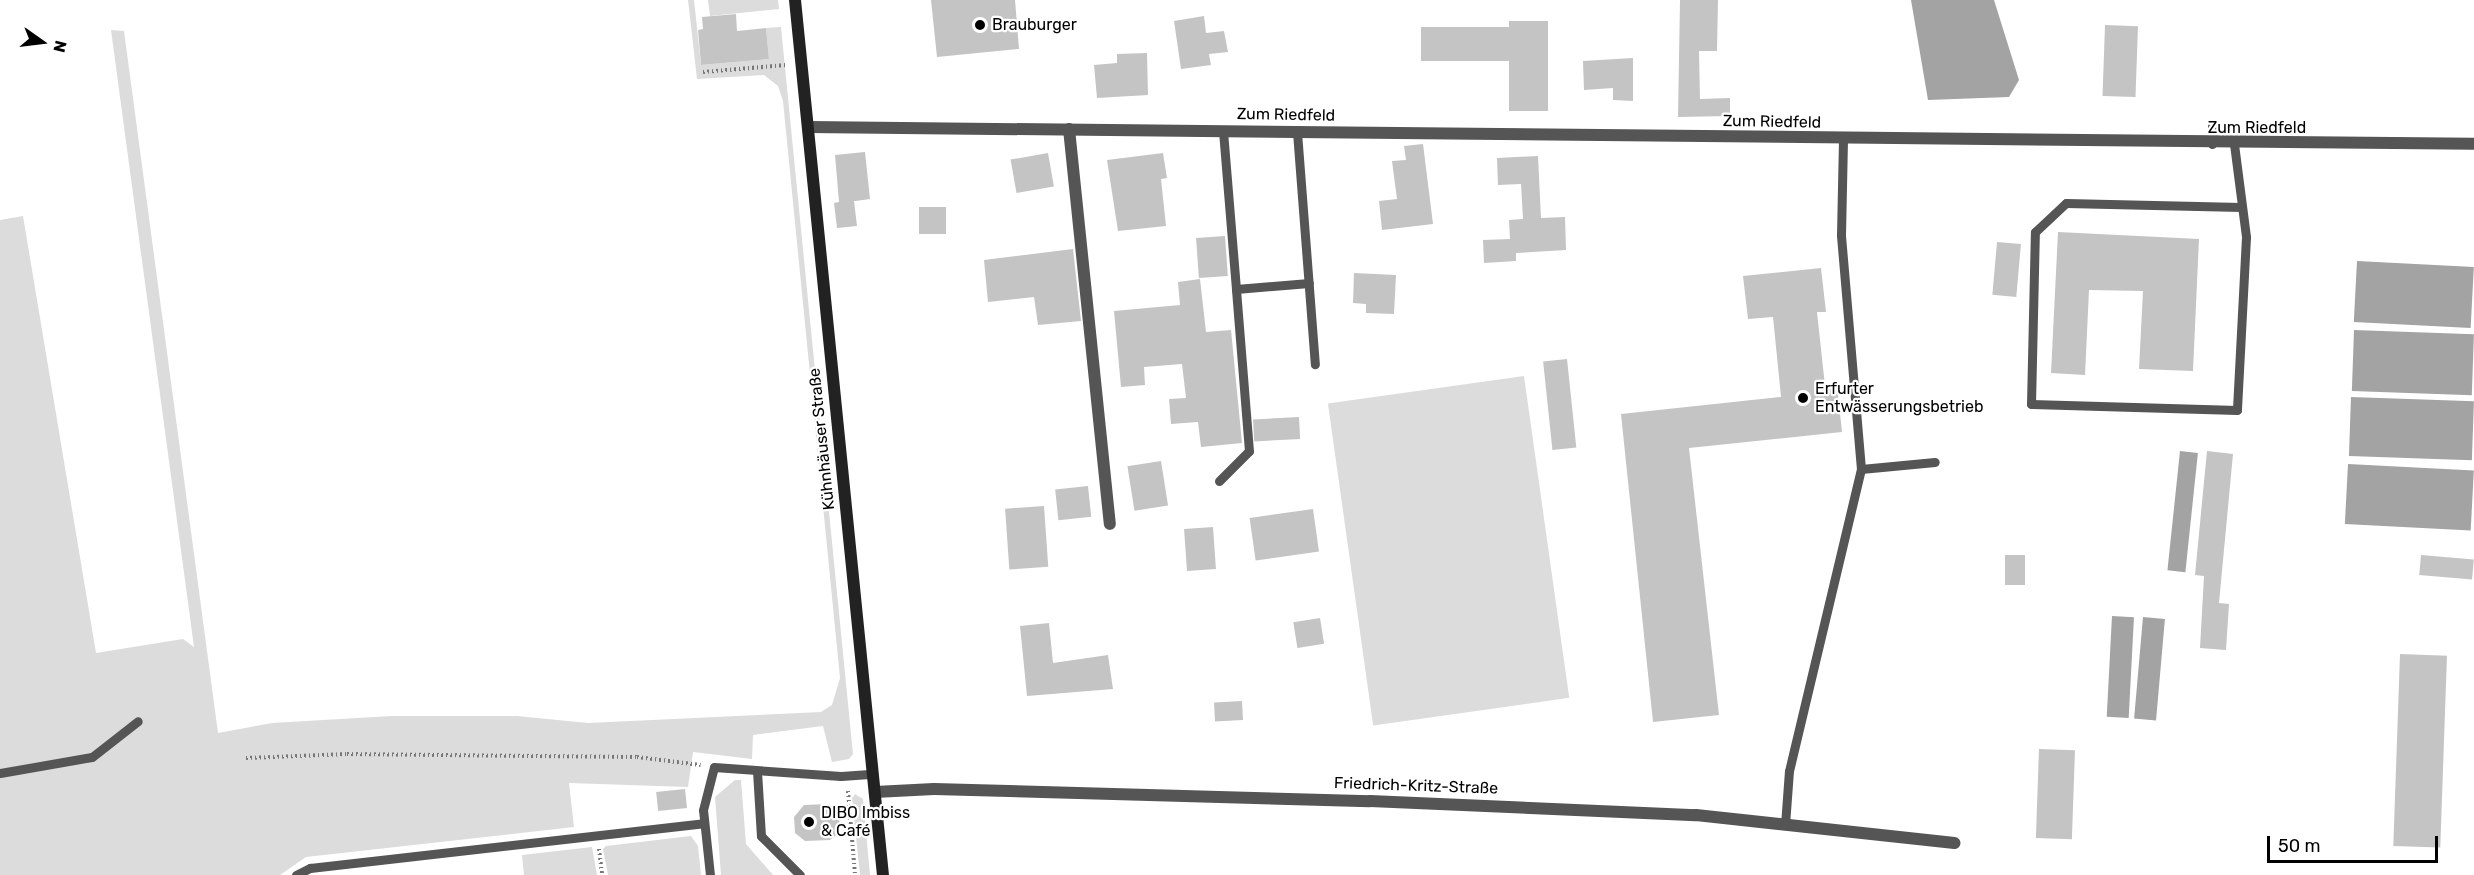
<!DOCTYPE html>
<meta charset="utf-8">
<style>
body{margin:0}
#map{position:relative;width:2474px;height:875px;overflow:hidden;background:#fff;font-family:Rubik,sans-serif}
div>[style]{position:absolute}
.green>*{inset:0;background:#dcdcdc;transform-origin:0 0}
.water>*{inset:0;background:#a3a3a3;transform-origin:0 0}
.building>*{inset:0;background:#c4c4c4;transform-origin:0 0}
.path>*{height:4px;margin-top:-2px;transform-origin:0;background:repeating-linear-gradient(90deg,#777 0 1.5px,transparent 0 4.5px)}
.lane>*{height:9px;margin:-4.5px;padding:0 4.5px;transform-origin:4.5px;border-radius:4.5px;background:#555}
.street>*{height:12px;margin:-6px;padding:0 6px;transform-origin:6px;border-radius:6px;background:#555}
.secondary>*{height:12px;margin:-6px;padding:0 6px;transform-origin:6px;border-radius:6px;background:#222}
.dots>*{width:16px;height:16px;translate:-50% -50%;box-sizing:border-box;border:3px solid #fff;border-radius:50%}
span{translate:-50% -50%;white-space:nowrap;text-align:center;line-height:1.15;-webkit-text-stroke:4.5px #fff;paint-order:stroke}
.poi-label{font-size:16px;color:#000}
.left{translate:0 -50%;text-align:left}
.street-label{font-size:16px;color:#000}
.north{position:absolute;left:12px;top:12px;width:60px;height:60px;-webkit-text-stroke:4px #fff;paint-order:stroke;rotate:104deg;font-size:16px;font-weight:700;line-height:24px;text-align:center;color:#000}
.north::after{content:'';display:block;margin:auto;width:21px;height:27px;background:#000;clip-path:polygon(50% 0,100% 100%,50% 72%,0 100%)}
.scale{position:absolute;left:2267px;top:836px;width:171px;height:27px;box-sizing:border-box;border:3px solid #000;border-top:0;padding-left:8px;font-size:18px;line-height:21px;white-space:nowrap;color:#000;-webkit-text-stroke:4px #fff;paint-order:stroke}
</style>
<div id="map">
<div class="green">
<i style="clip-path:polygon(688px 0,694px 0,701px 65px,769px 59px,766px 28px,781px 27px,853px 754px,849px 759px,832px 762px,823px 726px,753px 735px,752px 759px,693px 752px,688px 787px,569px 783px,574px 827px,306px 857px,280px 875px,0 875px,0 220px,23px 216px,96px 653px,183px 639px,194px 647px,111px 30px,124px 31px,218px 733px,272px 723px,392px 716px,517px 716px,588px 723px,821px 712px,832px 705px,840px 678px,783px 101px,778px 86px,764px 75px,697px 79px)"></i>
<i style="clip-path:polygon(708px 0,778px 0,779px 9px,710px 16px)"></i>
<i style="left:1524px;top:376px;width:325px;height:198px;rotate:82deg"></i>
<i style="clip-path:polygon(735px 780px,741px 780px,746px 844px,773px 875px,721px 875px,715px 797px)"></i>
<i style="clip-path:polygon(855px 794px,863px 799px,870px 875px,860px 875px,852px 798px)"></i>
<i style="clip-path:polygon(691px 836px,698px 846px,701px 875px,608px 875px,603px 849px,606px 846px)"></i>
<i style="clip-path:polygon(592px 847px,597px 875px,524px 875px,522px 855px)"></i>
</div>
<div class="water">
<i style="clip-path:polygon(1911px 0,1994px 0,2019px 80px,2009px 97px,1928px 100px)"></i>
<i style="left:2357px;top:261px;width:117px;height:61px;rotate:3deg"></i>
<i style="left:2354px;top:330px;width:120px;height:61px;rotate:2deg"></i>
<i style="left:2351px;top:397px;width:123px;height:59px;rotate:2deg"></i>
<i style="left:2180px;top:451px;width:18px;height:120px;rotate:6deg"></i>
<i style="left:2348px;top:464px;width:126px;height:60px;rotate:3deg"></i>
<i style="left:2112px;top:616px;width:22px;height:101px;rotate:3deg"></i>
<i style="left:2143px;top:617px;width:22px;height:102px;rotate:5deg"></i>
</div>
<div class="building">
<i style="clip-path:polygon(931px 0,1015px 0,1019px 49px,937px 57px)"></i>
<i style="clip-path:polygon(1680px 0,1718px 0,1717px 51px,1699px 51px,1700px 99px,1730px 98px,1730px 116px,1678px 117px)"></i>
<i style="clip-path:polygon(736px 14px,737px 31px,766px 28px,769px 59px,701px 65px,698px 30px,703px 29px,702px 17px)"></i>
<i style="clip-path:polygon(1204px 16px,1206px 33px,1224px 31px,1228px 52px,1209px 54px,1211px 65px,1181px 69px,1174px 21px)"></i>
<i style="clip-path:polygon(1509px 21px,1548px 21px,1548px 111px,1509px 111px,1509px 61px,1421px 61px,1421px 27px,1509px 27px)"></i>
<i style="left:2105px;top:25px;width:33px;height:71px;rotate:2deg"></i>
<i style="clip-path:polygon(1147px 53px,1148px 95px,1097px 98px,1094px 65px,1117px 63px,1117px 54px)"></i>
<i style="clip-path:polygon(1633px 58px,1633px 101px,1613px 100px,1613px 88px,1584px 90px,1583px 61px)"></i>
<i style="clip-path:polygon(1423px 144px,1433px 224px,1382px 230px,1379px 201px,1397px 199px,1392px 161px,1406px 160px,1404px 146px)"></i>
<i style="clip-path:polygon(865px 152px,870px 199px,848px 202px,854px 201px,857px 226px,837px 228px,834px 203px,839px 202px,835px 155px)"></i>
<i style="left:1048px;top:153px;width:34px;height:38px;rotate:80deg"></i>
<i style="clip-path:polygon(1163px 153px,1167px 178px,1161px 179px,1166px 226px,1118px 231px,1107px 160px)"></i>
<i style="clip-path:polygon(1538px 156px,1541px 218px,1565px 217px,1566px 250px,1516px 253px,1516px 261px,1484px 263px,1483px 240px,1510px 239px,1509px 220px,1523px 219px,1521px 184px,1498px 185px,1497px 158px)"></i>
<i style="left:919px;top:207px;width:27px;height:27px"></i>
<i style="clip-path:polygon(2058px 232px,2199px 239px,2193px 371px,2139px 369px,2143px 291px,2089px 290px,2085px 375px,2051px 373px)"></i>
<i style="left:1225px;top:236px;width:40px;height:29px;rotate:86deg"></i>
<i style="left:1997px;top:242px;width:24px;height:53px;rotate:5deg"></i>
<i style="clip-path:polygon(1073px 249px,1081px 321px,1038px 325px,1034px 297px,988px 302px,984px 260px)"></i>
<i style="clip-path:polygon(1821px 268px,1826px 312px,1817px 312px,1825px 386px,1837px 385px,1842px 432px,1689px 448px,1719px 715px,1653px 722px,1621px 414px,1781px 397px,1773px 317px,1748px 319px,1743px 276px)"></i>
<i style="clip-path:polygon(1354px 273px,1396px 275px,1394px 314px,1366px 313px,1366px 304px,1353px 303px)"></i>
<i style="clip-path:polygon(1200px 279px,1206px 332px,1231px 330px,1242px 443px,1201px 447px,1198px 422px,1171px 424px,1169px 399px,1186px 398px,1182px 364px,1144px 367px,1145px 385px,1121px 387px,1114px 311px,1180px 305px,1178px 282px)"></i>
<i style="left:1567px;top:359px;width:89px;height:24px;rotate:84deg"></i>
<i style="left:1299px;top:417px;width:22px;height:46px;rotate:87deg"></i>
<i style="clip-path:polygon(2207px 451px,2233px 454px,2219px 603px,2229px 604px,2226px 650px,2200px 648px,2204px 576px,2195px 575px)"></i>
<i style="left:1161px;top:461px;width:45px;height:34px;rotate:81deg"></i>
<i style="left:1088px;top:486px;width:31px;height:33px;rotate:84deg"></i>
<i style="left:1044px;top:506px;width:61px;height:39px;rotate:86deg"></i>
<i style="left:1313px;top:509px;width:43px;height:64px;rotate:82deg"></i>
<i style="left:1213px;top:527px;width:42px;height:29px;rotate:86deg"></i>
<i style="left:2005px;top:555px;width:20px;height:30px"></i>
<i style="left:2421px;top:555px;width:53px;height:20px;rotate:5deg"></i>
<i style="left:1320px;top:618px;width:26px;height:27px;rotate:81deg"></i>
<i style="clip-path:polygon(1049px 623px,1053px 663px,1108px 655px,1113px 689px,1027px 696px,1020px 626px)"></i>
<i style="left:2400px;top:654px;width:47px;height:192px;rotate:2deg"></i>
<i style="left:1242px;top:701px;width:19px;height:28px;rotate:87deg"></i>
<i style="left:2039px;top:749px;width:36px;height:89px;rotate:2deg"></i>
<i style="left:685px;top:789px;width:19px;height:29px;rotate:84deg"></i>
<i style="clip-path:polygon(829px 804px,839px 814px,840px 832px,830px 840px,805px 841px,795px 833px,794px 817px,804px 805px)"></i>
</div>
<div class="path">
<i style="left:703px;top:72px;width:83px;rotate:-4.8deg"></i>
<i style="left:246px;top:758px;width:101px;rotate:-2.3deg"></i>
<i style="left:347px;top:754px;width:290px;rotate:0.6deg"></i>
<i style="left:637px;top:757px;width:64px;rotate:7.2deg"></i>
<i style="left:848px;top:791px;width:84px;rotate:85.2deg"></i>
<i style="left:599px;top:849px;width:26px;rotate:83deg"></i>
</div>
<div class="lane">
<i style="left:1223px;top:131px;width:159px;rotate:85.3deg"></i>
<i style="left:1236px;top:289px;width:73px;rotate:-4.7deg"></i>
<i style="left:1297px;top:132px;width:233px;rotate:85.6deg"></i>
<i style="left:2212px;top:144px;width:18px;rotate:-90deg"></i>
<i style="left:2234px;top:144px;width:94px;rotate:82.6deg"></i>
<i style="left:2246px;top:237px;width:173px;rotate:93deg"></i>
<i style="left:2237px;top:410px;width:206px;rotate:-178.3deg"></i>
<i style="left:2031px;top:404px;width:172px;rotate:-88.7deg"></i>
<i style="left:2035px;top:232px;width:42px;rotate:-43.1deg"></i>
<i style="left:2066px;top:203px;width:175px;rotate:1.3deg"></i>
<i style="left:1861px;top:469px;width:74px;rotate:-5.4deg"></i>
<i style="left:1219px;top:481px;width:42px;rotate:-45deg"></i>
<i style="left:1249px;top:451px;width:163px;rotate:-94.6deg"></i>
<i style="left:757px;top:771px;width:65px;rotate:86.5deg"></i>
<i style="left:761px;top:836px;width:55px;rotate:45deg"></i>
<i style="left:0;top:773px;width:93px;rotate:-9.9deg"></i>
<i style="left:92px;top:757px;width:58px;rotate:-38deg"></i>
<i style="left:1785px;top:825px;width:54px;rotate:-85.8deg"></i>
<i style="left:1789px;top:771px;width:310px;rotate:-76.6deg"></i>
<i style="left:1861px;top:469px;width:235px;rotate:-94.9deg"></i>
<i style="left:1841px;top:235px;width:96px;rotate:-88.8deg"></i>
<i style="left:296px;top:875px;width:16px;rotate:-27deg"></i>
<i style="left:310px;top:868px;width:396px;rotate:-6.5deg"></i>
<i style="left:710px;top:875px;width:65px;rotate:-96.1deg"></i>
<i style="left:703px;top:810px;width:44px;rotate:-75.7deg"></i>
<i style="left:714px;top:767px;width:127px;rotate:4.1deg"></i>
<i style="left:841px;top:776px;width:32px;rotate:-4deg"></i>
</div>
<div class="street">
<i style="left:808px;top:127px;width:1666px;rotate:0.58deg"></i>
<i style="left:1069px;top:129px;width:397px;rotate:84.1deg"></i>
<i style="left:875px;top:792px;width:59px;rotate:-2.9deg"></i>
<i style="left:934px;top:789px;width:436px;rotate:1.6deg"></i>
<i style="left:1370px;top:801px;width:326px;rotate:2.5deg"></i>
<i style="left:1696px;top:815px;width:260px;rotate:6.2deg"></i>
</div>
<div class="secondary">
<i style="left:795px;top:0;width:879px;rotate:84.26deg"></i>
</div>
<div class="dots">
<i style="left:980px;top:25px;background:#000"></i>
<i style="left:1803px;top:398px;background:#000"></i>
<i style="left:809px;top:822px;background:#000"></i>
</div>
<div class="poi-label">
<span class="left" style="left:992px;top:25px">Brauburger</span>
<span class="left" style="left:1815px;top:398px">Erfurter<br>Entwässerungsbetrieb</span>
<span class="left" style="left:821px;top:822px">DIBO Imbiss<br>&amp; Café</span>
</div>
<div class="street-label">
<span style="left:1286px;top:115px;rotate:1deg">Zum Riedfeld</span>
<span style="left:1772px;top:122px;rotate:1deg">Zum Riedfeld</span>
<span style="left:2257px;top:128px">Zum Riedfeld</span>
<span style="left:822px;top:439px;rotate:-96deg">Kühnhäuser Straße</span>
<span style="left:1416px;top:786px;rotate:2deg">Friedrich-Kritz-Straße</span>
</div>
<div class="north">N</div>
<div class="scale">50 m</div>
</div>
